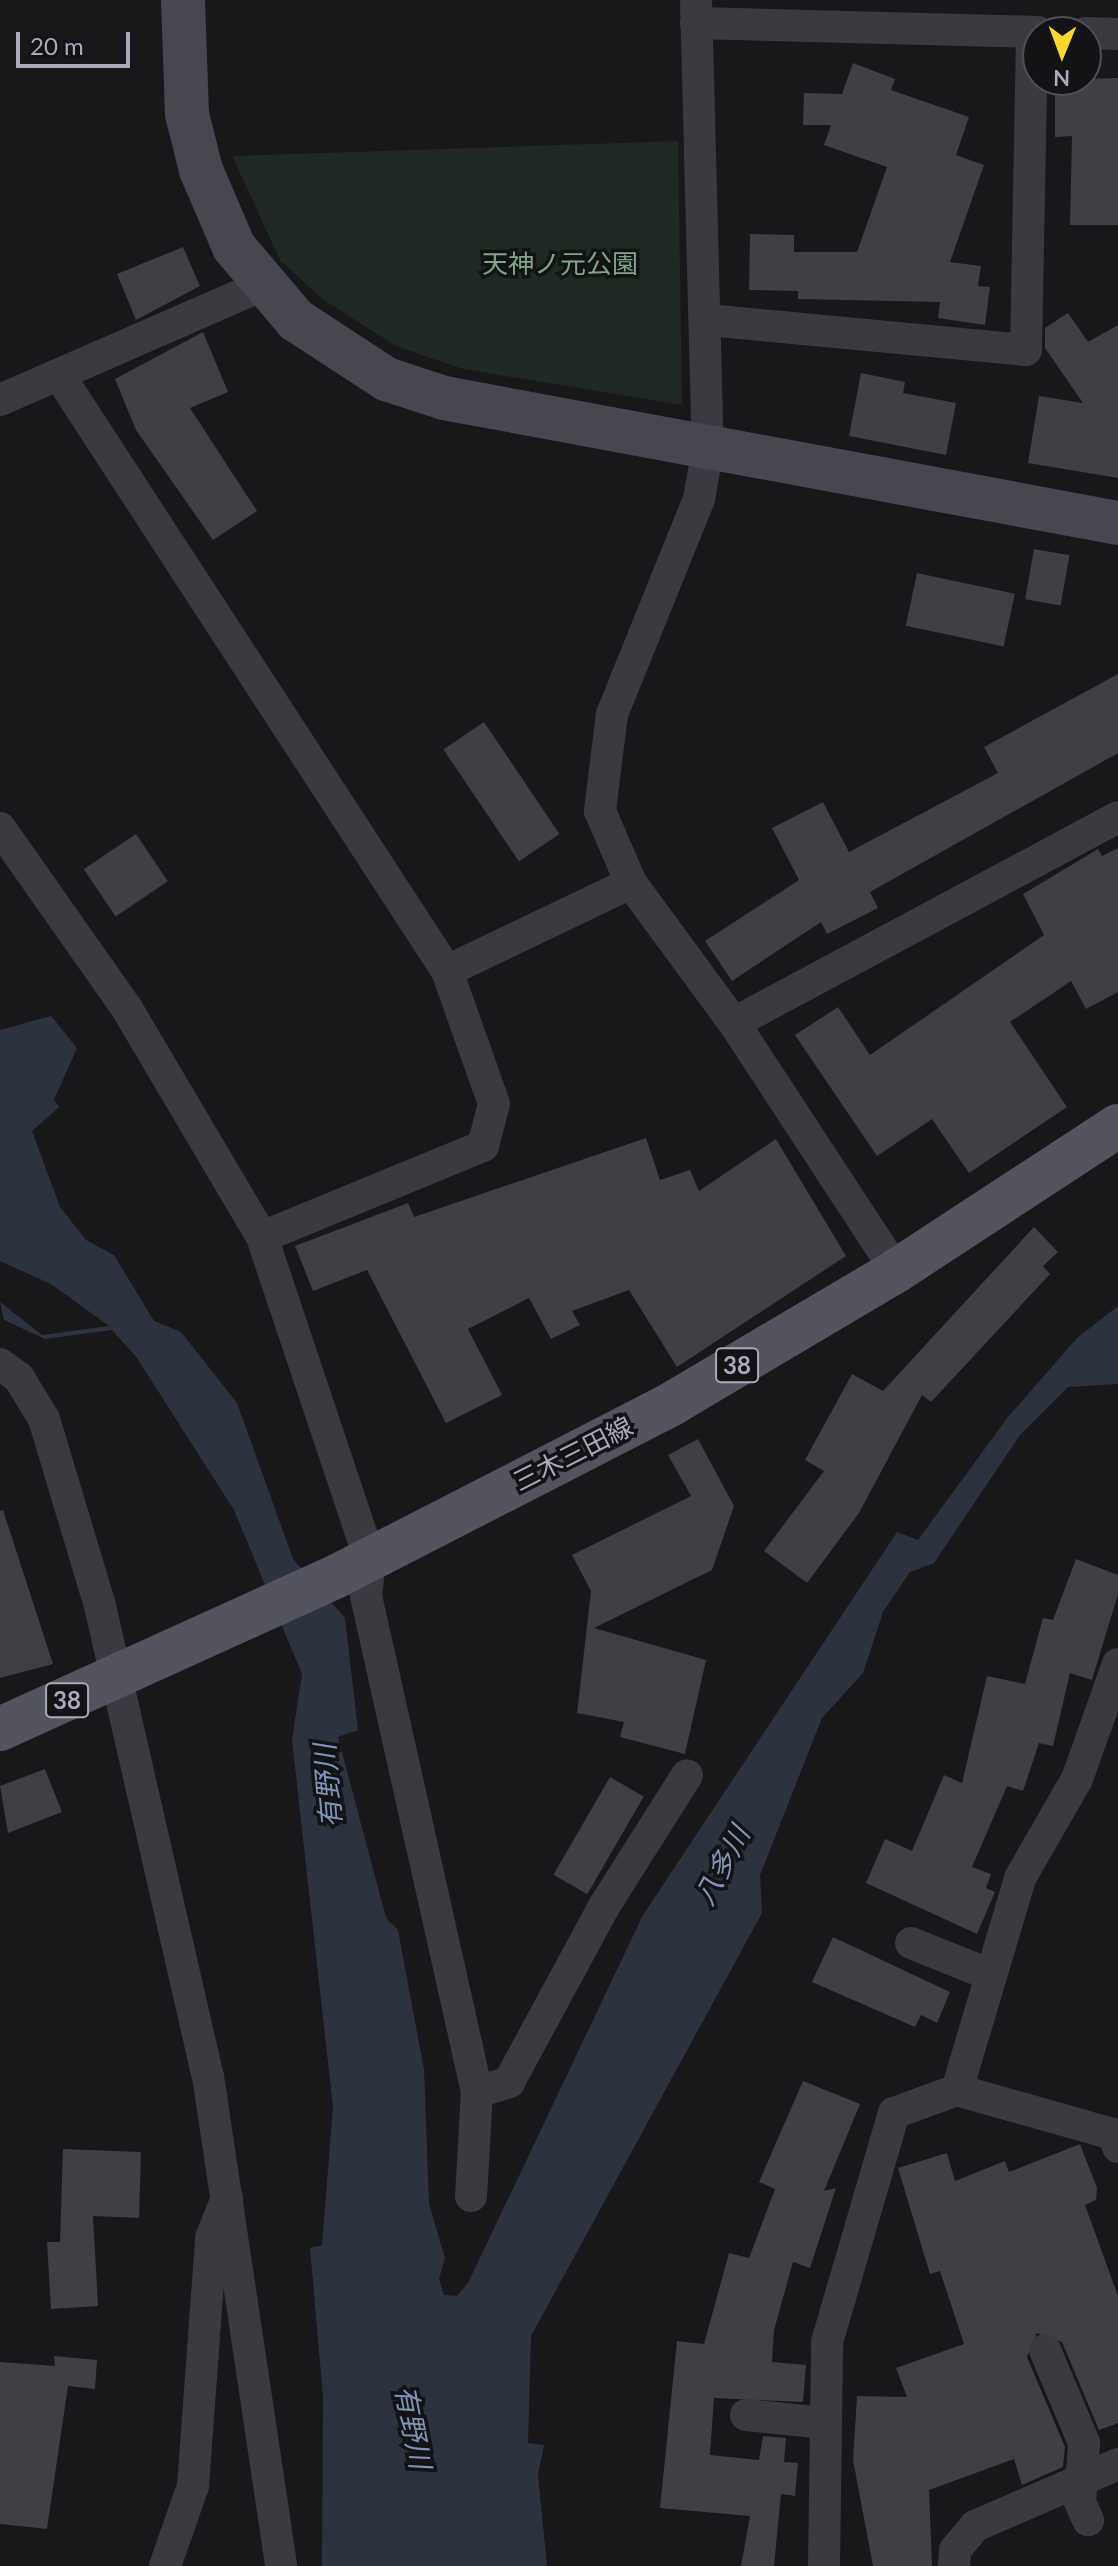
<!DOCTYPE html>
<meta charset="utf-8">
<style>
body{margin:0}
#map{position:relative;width:1118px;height:2566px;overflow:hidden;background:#18171a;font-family:Lato,"Noto Sans JP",sans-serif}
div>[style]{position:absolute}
.green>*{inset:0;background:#1f2822}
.water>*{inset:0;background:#2d333e}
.building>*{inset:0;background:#3f3f44;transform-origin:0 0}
.street>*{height:32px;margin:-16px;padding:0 16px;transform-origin:16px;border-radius:16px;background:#3a3a41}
.secondary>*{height:44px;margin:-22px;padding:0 22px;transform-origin:22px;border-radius:22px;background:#46474f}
.primary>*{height:44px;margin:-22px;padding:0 22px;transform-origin:22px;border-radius:22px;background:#54545e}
span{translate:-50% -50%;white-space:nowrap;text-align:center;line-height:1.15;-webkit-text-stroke:7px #131215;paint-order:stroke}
.shield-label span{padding:2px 6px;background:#131215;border:2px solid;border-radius:6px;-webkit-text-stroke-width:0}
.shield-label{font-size:24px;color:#a9abba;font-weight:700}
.park-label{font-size:26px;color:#7fa688}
.street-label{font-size:26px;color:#a9abba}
.water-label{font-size:28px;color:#7f93b6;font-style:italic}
.north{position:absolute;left:1022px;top:16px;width:80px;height:80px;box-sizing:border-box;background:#131215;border:2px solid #4f4f57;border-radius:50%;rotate:181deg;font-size:22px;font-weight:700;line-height:32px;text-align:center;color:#a9abba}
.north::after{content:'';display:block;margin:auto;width:28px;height:36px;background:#f9d930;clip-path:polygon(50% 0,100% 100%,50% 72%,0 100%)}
.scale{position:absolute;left:16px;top:32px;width:114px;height:36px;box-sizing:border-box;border:4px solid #a9abba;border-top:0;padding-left:10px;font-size:24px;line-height:28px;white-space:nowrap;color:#a9abba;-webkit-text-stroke:6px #131215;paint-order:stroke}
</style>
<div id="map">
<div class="green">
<i style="clip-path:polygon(678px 141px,682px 405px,463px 369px,396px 346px,322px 299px,280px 260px,232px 156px)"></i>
</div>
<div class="water">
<i style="clip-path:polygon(51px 1016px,77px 1048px,54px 1100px,59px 1107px,32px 1131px,60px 1207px,86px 1240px,114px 1255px,154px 1321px,181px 1332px,237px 1403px,293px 1559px,345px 1618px,358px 1730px,338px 1737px,386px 1918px,398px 1930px,424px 2070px,429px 2204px,445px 2258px,439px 2279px,444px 2295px,457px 2296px,468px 2283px,643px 1915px,897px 1532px,918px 1540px,1008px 1417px,1077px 1338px,1118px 1306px,1118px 1384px,1068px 1387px,1020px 1435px,934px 1563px,910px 1572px,883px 1612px,863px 1673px,822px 1718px,760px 1875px,762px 1913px,531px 2336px,528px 2443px,544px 2445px,538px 2475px,547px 2566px,322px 2566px,323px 2397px,310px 2248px,322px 2245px,333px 2107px,292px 1740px,302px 1674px,234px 1510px,137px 1358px,112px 1330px,45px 1339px,4px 1320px,0 1302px,42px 1335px,109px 1326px,51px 1284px,0 1261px,0 1030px)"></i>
</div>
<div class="building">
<i style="clip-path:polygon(853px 63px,895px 79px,891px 90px,969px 117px,956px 155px,984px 165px,950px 262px,981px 266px,978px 286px,990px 287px,985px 325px,938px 318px,940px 302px,798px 299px,798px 291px,749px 290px,750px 234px,794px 235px,794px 252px,857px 252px,887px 167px,824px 145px,831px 125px,803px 125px,804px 93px,842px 94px)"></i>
<i style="clip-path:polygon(1118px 78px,1118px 225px,1070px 225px,1072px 136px,1055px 137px,1055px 80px)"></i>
<i style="clip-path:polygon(183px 247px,200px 286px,136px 320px,117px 274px)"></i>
<i style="clip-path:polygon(1068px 313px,1088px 342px,1118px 325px,1118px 478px,1028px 463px,1039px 396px,1083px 403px,1045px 348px,1045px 328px)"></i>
<i style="clip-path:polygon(203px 332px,228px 392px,190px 408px,257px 511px,213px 540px,136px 430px,115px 379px)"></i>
<i style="clip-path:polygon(861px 373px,905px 382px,903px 393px,956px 403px,946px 455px,849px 436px)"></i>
<i style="left:1034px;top:549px;width:36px;height:51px;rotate:10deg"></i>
<i style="left:917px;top:573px;width:100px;height:54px;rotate:12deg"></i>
<i style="clip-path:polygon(1118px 674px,1118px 753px,870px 892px,878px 908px,827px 934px,821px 922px,732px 981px,705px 941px,799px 880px,772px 828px,823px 802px,849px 852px,998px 773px,984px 747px)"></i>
<i style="left:484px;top:722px;width:135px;height:49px;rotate:56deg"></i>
<i style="left:136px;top:834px;width:57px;height:63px;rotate:56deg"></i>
<i style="clip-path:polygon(1118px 848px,1118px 992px,1086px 1009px,1071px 981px,1010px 1022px,1067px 1107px,969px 1173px,932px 1119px,877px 1156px,795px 1035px,838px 1007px,870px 1055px,1044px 935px,1023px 894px,1098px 849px,1102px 856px)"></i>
<i style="clip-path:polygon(646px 1138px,660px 1180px,690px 1170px,699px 1191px,776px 1139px,846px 1256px,677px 1367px,629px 1290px,572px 1311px,580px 1325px,551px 1339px,529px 1298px,468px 1329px,502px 1395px,446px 1423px,367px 1270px,313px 1291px,295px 1246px,408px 1203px,414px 1217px)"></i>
<i style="clip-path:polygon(1034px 1227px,1058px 1252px,1043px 1266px,1050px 1274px,931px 1402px,922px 1395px,859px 1513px,807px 1583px,764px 1551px,824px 1471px,805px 1460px,852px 1374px,883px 1391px)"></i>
<i style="clip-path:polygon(698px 1439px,734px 1506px,712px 1570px,594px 1628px,706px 1660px,685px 1754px,620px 1737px,624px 1722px,577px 1713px,591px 1591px,572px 1555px,691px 1496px,668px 1455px)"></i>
<i style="clip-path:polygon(3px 1510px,53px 1664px,0 1678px,0 1511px)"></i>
<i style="clip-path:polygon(1076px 1559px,1118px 1575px,1118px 1594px,1092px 1680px,1070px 1673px,1053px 1746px,1039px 1743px,1023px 1791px,1007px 1786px,972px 1867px,991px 1874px,986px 1888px,995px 1892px,977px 1934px,866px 1883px,885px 1839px,912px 1851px,944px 1775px,962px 1783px,987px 1676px,1025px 1684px,1043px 1618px,1053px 1620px)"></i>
<i style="clip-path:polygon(45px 1769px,62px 1812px,8px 1833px,0 1786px)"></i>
<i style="left:610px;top:1777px;width:39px;height:113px;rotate:30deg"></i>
<i style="clip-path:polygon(833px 1937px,950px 1992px,937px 2023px,921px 2015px,915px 2027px,812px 1982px)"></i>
<i style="clip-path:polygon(803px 2081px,860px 2104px,824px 2191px,836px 2188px,810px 2268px,793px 2262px,774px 2330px,772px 2362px,806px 2365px,803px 2402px,714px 2398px,710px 2455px,759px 2460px,763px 2436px,786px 2438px,784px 2462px,798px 2463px,795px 2496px,781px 2494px,774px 2566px,741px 2566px,750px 2516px,660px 2508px,677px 2341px,704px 2344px,729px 2253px,749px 2258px,775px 2189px,759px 2182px)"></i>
<i style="clip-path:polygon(1080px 2144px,1097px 2188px,1096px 2200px,1085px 2205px,1118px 2296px,1118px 2423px,1099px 2430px,1062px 2342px,1037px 2333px,1027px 2357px,1065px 2447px,1063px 2467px,1022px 2485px,1014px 2459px,929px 2490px,932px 2566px,873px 2566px,853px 2460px,857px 2396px,907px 2397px,896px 2368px,964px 2344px,940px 2271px,930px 2274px,898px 2168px,947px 2153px,955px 2181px,1005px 2161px,1009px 2172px)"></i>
<i style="clip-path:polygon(63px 2149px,141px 2152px,139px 2218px,93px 2216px,98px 2306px,51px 2309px,47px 2242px,60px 2242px)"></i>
<i style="clip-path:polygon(54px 2356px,97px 2360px,95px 2389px,68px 2386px,47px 2529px,0 2524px,0 2362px,55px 2366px)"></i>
</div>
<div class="street">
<i style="left:696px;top:0;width:449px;rotate:88.5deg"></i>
<i style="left:708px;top:449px;width:51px;rotate:100.2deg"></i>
<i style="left:699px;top:499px;width:232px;rotate:112deg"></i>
<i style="left:612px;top:714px;width:98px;rotate:97.1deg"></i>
<i style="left:600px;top:811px;width:78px;rotate:66.7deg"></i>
<i style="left:631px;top:883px;width:174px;rotate:53.7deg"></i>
<i style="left:734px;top:1023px;width:296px;rotate:56.8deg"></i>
<i style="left:696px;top:23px;width:342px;rotate:1.5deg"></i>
<i style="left:1086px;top:33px;width:32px;rotate:2deg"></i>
<i style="left:708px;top:320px;width:319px;rotate:5.4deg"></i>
<i style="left:1026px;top:350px;width:318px;rotate:-88.9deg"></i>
<i style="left:59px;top:375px;width:711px;rotate:56.94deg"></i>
<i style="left:447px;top:971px;width:141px;rotate:70.5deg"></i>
<i style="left:494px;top:1104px;width:43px;rotate:104.7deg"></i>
<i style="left:483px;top:1146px;width:239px;rotate:157.6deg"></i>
<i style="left:0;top:400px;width:287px;rotate:-23.6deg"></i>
<i style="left:0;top:828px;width:219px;rotate:54.9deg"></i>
<i style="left:126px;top:1007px;width:267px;rotate:59.4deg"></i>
<i style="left:262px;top:1237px;width:340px;rotate:71.5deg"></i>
<i style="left:370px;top:1559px;width:37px;rotate:96deg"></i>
<i style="left:366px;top:1596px;width:508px;rotate:77.39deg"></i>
<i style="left:477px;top:2092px;width:34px;rotate:-17deg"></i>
<i style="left:509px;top:2082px;width:198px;rotate:-61.6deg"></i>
<i style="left:603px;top:1908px;width:157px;rotate:-57.7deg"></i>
<i style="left:447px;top:971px;width:204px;rotate:-25.6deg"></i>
<i style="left:734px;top:1023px;width:436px;rotate:-28.2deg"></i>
<i style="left:0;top:1364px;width:24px;rotate:36deg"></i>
<i style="left:19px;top:1378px;width:48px;rotate:58.6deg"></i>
<i style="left:44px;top:1419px;width:195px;rotate:73.3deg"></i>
<i style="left:100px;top:1606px;width:482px;rotate:77.1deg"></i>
<i style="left:208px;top:2076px;width:495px;rotate:81.5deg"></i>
<i style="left:911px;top:1943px;width:83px;rotate:21.9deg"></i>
<i style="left:957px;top:2090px;width:221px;rotate:-73.4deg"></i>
<i style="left:1020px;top:1878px;width:114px;rotate:-60.1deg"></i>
<i style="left:1077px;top:1779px;width:122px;rotate:-70.4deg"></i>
<i style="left:471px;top:2196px;width:104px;rotate:-86.7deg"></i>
<i style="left:1045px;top:2350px;width:101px;rotate:67.2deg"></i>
<i style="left:1084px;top:2443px;width:59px;rotate:93.9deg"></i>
<i style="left:1080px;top:2502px;width:20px;rotate:66deg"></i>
<i style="left:746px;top:2415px;width:79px;rotate:5.8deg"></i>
<i style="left:165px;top:2566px;width:85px;rotate:-70.7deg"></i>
<i style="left:193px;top:2486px;width:249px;rotate:-85.8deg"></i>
<i style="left:211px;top:2238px;width:43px;rotate:-68.2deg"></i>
<i style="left:824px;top:2566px;width:224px;rotate:-89.2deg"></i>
<i style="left:827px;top:2342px;width:239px;rotate:-73.7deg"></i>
<i style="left:894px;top:2113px;width:67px;rotate:-20.1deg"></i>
<i style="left:957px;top:2090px;width:162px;rotate:15.8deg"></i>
<i style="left:1113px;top:2134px;width:14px;rotate:69deg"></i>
<i style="left:954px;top:2566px;width:16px;rotate:-86deg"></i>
<i style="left:955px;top:2550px;width:31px;rotate:-50deg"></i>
<i style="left:975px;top:2526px;width:156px;rotate:-23.4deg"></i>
</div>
<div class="secondary">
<i style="left:183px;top:0;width:114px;rotate:88deg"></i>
<i style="left:187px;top:114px;width:58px;rotate:76deg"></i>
<i style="left:201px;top:170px;width:84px;rotate:66.8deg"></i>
<i style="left:234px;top:247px;width:96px;rotate:49.7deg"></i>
<i style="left:296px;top:320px;width:108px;rotate:33.2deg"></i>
<i style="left:386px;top:379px;width:61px;rotate:18.1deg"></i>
<i style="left:444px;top:398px;width:685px;rotate:10.51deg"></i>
</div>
<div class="primary">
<i style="left:0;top:1729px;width:372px;rotate:-24.4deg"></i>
<i style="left:339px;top:1575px;width:376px;rotate:-27.2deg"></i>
<i style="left:673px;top:1403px;width:259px;rotate:-30.6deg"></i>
<i style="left:896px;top:1271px;width:265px;rotate:-33.2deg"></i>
</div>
<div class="shield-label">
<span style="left:737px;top:1365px">38</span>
<span style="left:67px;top:1700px">38</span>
</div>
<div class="park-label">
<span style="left:560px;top:264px">天神ノ元公園</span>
</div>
<div class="street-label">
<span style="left:573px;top:1454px;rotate:-27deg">三木三田線</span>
</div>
<div class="water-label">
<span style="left:327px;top:1786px;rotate:-95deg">有野川</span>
<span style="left:721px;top:1865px;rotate:-62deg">八多川</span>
<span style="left:414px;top:2427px;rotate:79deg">有野川</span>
</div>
<div class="north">N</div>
<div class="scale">20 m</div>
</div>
